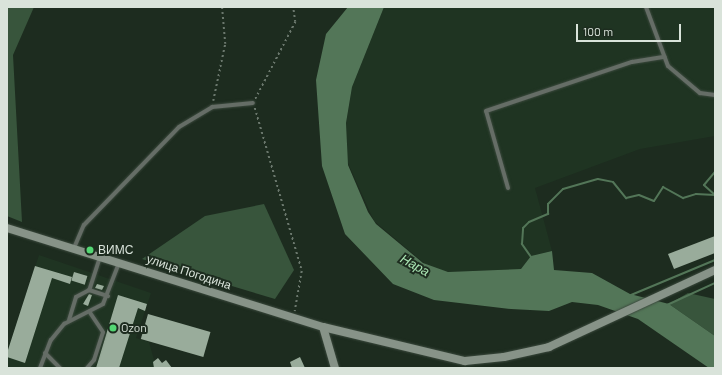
<!DOCTYPE html>
<meta charset="utf-8">
<style>
body{margin:0}
#map{position:relative;width:722px;height:375px;overflow:hidden;background:#1d2c1f;font-family:Barlow,sans-serif}
div>[style]{position:absolute}
.built>*{inset:0;background:#1f3422}
.green>*{inset:0;background:#38553c}
.water>*{inset:0;background:#537658}
.stream>*{height:2px;margin:-1px;padding:0 1px;transform-origin:1px;border-radius:1px;background:#537658}
.building>*{inset:0;background:#99ac9b;transform-origin:0 0}
.path>*{height:1.5px;margin-top:-0.75px;transform-origin:0;background:repeating-linear-gradient(90deg,#6b786d 0 2px,transparent 0 5px)}
.roads{filter:drop-shadow(0 0 1px #3b493d) drop-shadow(0 0 1px #3b493d)}
.lane>*{height:4px;margin:-2px;padding:0 2px;transform-origin:2px;border-radius:2px;background:#656d66}
.secondary>*{height:8px;margin:-4px;padding:0 4px;transform-origin:4px;border-radius:4px;background:#879388}
.dots>*{width:11px;height:11px;translate:-50% -50%;box-sizing:border-box;border:2px solid #1d2c1f;border-radius:50%}
span{translate:-50% -50%;white-space:nowrap;text-align:center;line-height:1.15;-webkit-text-stroke:4px #1d2c1f;paint-order:stroke}
.poi-label{font-size:12px;color:#d9e3da}
.left{translate:0 -50%;text-align:left}
.street-label{font-size:12px;color:#d9e3da}
.water-label{font-size:13px;color:#aae5b3;font-style:italic}
.frame{position:absolute;inset:0;border:8px solid #d9e3da;pointer-events:none}
.scale{position:absolute;left:576px;top:24px;width:105px;height:18px;box-sizing:border-box;border:2px solid #d9e3da;border-top:0;padding-left:5px;font-size:12px;line-height:14px;white-space:nowrap;color:#d9e3da;-webkit-text-stroke:3px #1d2c1f;paint-order:stroke}
</style>
<div id="map">
<div class="built">
<i style="clip-path:polygon(384px 7px,715px 7px,715px 136px,640px 149px,535px 188px,552px 251px,535px 255px,522px 269px,448px 272px,430px 268px,374px 221px,347px 161px,346px 123px,352px 87px)"></i>
<i style="clip-path:polygon(39px 255px,151px 293px,136px 338px,149px 342px,156px 367px,7px 368px,7px 353px)"></i>
</div>
<div class="green">
<i style="clip-path:polygon(7px 7px,34px 7px,13px 55px,22px 222px,7px 216px)"></i>
<i style="clip-path:polygon(264px 204px,294px 270px,275px 299px,142px 259px,205px 216px)"></i>
<i style="clip-path:polygon(688px 293px,715px 299px,715px 336px,669px 304px)"></i>
</div>
<div class="water">
<i style="clip-path:polygon(348px 7px,384px 7px,352px 87px,346px 123px,348px 165px,368px 212px,376px 224px,423px 263px,448px 272px,521px 269px,531px 256px,552px 251px,554px 270px,592px 273px,630px 294px,669px 304px,715px 336px,715px 368px,709px 368px,638px 319px,598px 305px,572px 302px,549px 311px,511px 309px,434px 300px,393px 284px,345px 234px,322px 166px,316px 80px,326px 34px)"></i>
</div>
<div class="stream">
<i style="left:531px;top:257px;width:16px;rotate:-125deg"></i>
<i style="left:522px;top:244px;width:16px;rotate:-86deg"></i>
<i style="left:523px;top:228px;width:8px;rotate:-45deg"></i>
<i style="left:529px;top:222px;width:21px;rotate:-23deg"></i>
<i style="left:548px;top:214px;width:10px;rotate:-90deg"></i>
<i style="left:548px;top:204px;width:21px;rotate:-45deg"></i>
<i style="left:563px;top:189px;width:36px;rotate:-16deg"></i>
<i style="left:598px;top:179px;width:15px;rotate:11deg"></i>
<i style="left:613px;top:182px;width:21px;rotate:51deg"></i>
<i style="left:626px;top:198px;width:13px;rotate:-13deg"></i>
<i style="left:639px;top:195px;width:16px;rotate:22deg"></i>
<i style="left:654px;top:201px;width:17px;rotate:-57deg"></i>
<i style="left:663px;top:187px;width:23px;rotate:29deg"></i>
<i style="left:683px;top:198px;width:14px;rotate:-17deg"></i>
<i style="left:696px;top:194px;width:19px;rotate:3deg"></i>
<i style="left:715px;top:195px;width:15px;rotate:-138deg"></i>
<i style="left:704px;top:185px;width:17px;rotate:-50deg"></i>
<i style="left:631px;top:295px;width:91px;rotate:-22.6deg"></i>
<i style="left:667px;top:305px;width:53px;rotate:-24.6deg"></i>
</div>
<div class="building">
<i style="clip-path:polygon(715px 236px,715px 253px,674px 269px,668px 254px)"></i>
<i style="clip-path:polygon(35px 266px,72px 277px,70px 284px,52px 278px,25px 363px,7px 357px,7px 353px)"></i>
<i style="left:74px;top:272px;width:14px;height:9px;rotate:17deg"></i>
<i style="clip-path:polygon(97px 284px,104px 286px,102px 290px,95px 288px)"></i>
<i style="clip-path:polygon(89px 294px,92px 295px,88px 306px,83px 304px)"></i>
<i style="clip-path:polygon(118px 295px,147px 304px,145px 311px,138px 308px,119px 368px,96px 368px)"></i>
<i style="left:148px;top:314px;width:65px;height:26px;rotate:16deg"></i>
<i style="clip-path:polygon(300px 357px,305px 368px,292px 368px,290px 362px)"></i>
<i style="clip-path:polygon(158px 358px,162px 363px,166px 360px,172px 368px,154px 368px,153px 362px)"></i>
</div>
<div class="path">
<i style="left:255px;top:99px;width:87px;rotate:-62.5deg"></i>
<i style="left:295px;top:22px;width:15px;rotate:-98deg"></i>
<i style="left:213px;top:101px;width:58px;rotate:-78.1deg"></i>
<i style="left:225px;top:44px;width:37px;rotate:-95deg"></i>
<i style="left:255px;top:108px;width:170px;rotate:73.9deg"></i>
<i style="left:302px;top:271px;width:41px;rotate:99.9deg"></i>
</div>
<div class="roads">
<div class="lane">
<i style="left:646px;top:7px;width:63px;rotate:69.6deg"></i>
<i style="left:668px;top:66px;width:42px;rotate:40.2deg"></i>
<i style="left:700px;top:93px;width:15px;rotate:8deg"></i>
<i style="left:508px;top:188px;width:80px;rotate:-105.9deg"></i>
<i style="left:486px;top:111px;width:154px;rotate:-18.6deg"></i>
<i style="left:632px;top:62px;width:33px;rotate:-9deg"></i>
<i style="left:74px;top:248px;width:25px;rotate:-67deg"></i>
<i style="left:84px;top:225px;width:136px;rotate:-45.9deg"></i>
<i style="left:179px;top:127px;width:39px;rotate:-31deg"></i>
<i style="left:212px;top:107px;width:41px;rotate:-5.6deg"></i>
<i style="left:100px;top:257px;width:35px;rotate:108deg"></i>
<i style="left:89px;top:290px;width:20px;rotate:18deg"></i>
<i style="left:69px;top:320px;width:24px;rotate:-73deg"></i>
<i style="left:76px;top:297px;width:15px;rotate:-28deg"></i>
<i style="left:45px;top:353px;width:21px;rotate:45deg"></i>
<i style="left:40px;top:368px;width:30px;rotate:-69deg"></i>
<i style="left:51px;top:340px;width:21px;rotate:-51deg"></i>
<i style="left:64px;top:324px;width:44px;rotate:-27.1deg"></i>
<i style="left:103px;top:304px;width:44px;rotate:-68.7deg"></i>
<i style="left:87px;top:368px;width:11px;rotate:-49deg"></i>
<i style="left:94px;top:360px;width:29px;rotate:-72deg"></i>
<i style="left:103px;top:332px;width:23px;rotate:-124deg"></i>
</div>
<div class="secondary">
<i style="left:7px;top:228px;width:331px;rotate:17.4deg"></i>
<i style="left:323px;top:327px;width:43px;rotate:73.7deg"></i>
<i style="left:323px;top:327px;width:146px;rotate:13.5deg"></i>
<i style="left:465px;top:361px;width:39px;rotate:-6deg"></i>
<i style="left:504px;top:357px;width:46px;rotate:-12.5deg"></i>
<i style="left:549px;top:347px;width:183px;rotate:-24.9deg"></i>
</div>
</div>
<div class="dots">
<i style="left:90px;top:250px;background:#53d673"></i>
<i style="left:113px;top:328px;background:#53d673"></i>
</div>
<div class="poi-label">
<span class="left" style="left:98px;top:250px">ВИМС</span>
<span class="left" style="left:121px;top:328px">Ozon</span>
</div>
<div class="street-label">
<span style="left:189px;top:272px;rotate:18deg">улица Погодина</span>
</div>
<div class="water-label">
<span style="left:415px;top:265px;rotate:29deg">Нара</span>
</div>
<div class="frame"></div>
<div class="scale">100 m</div>
</div>
